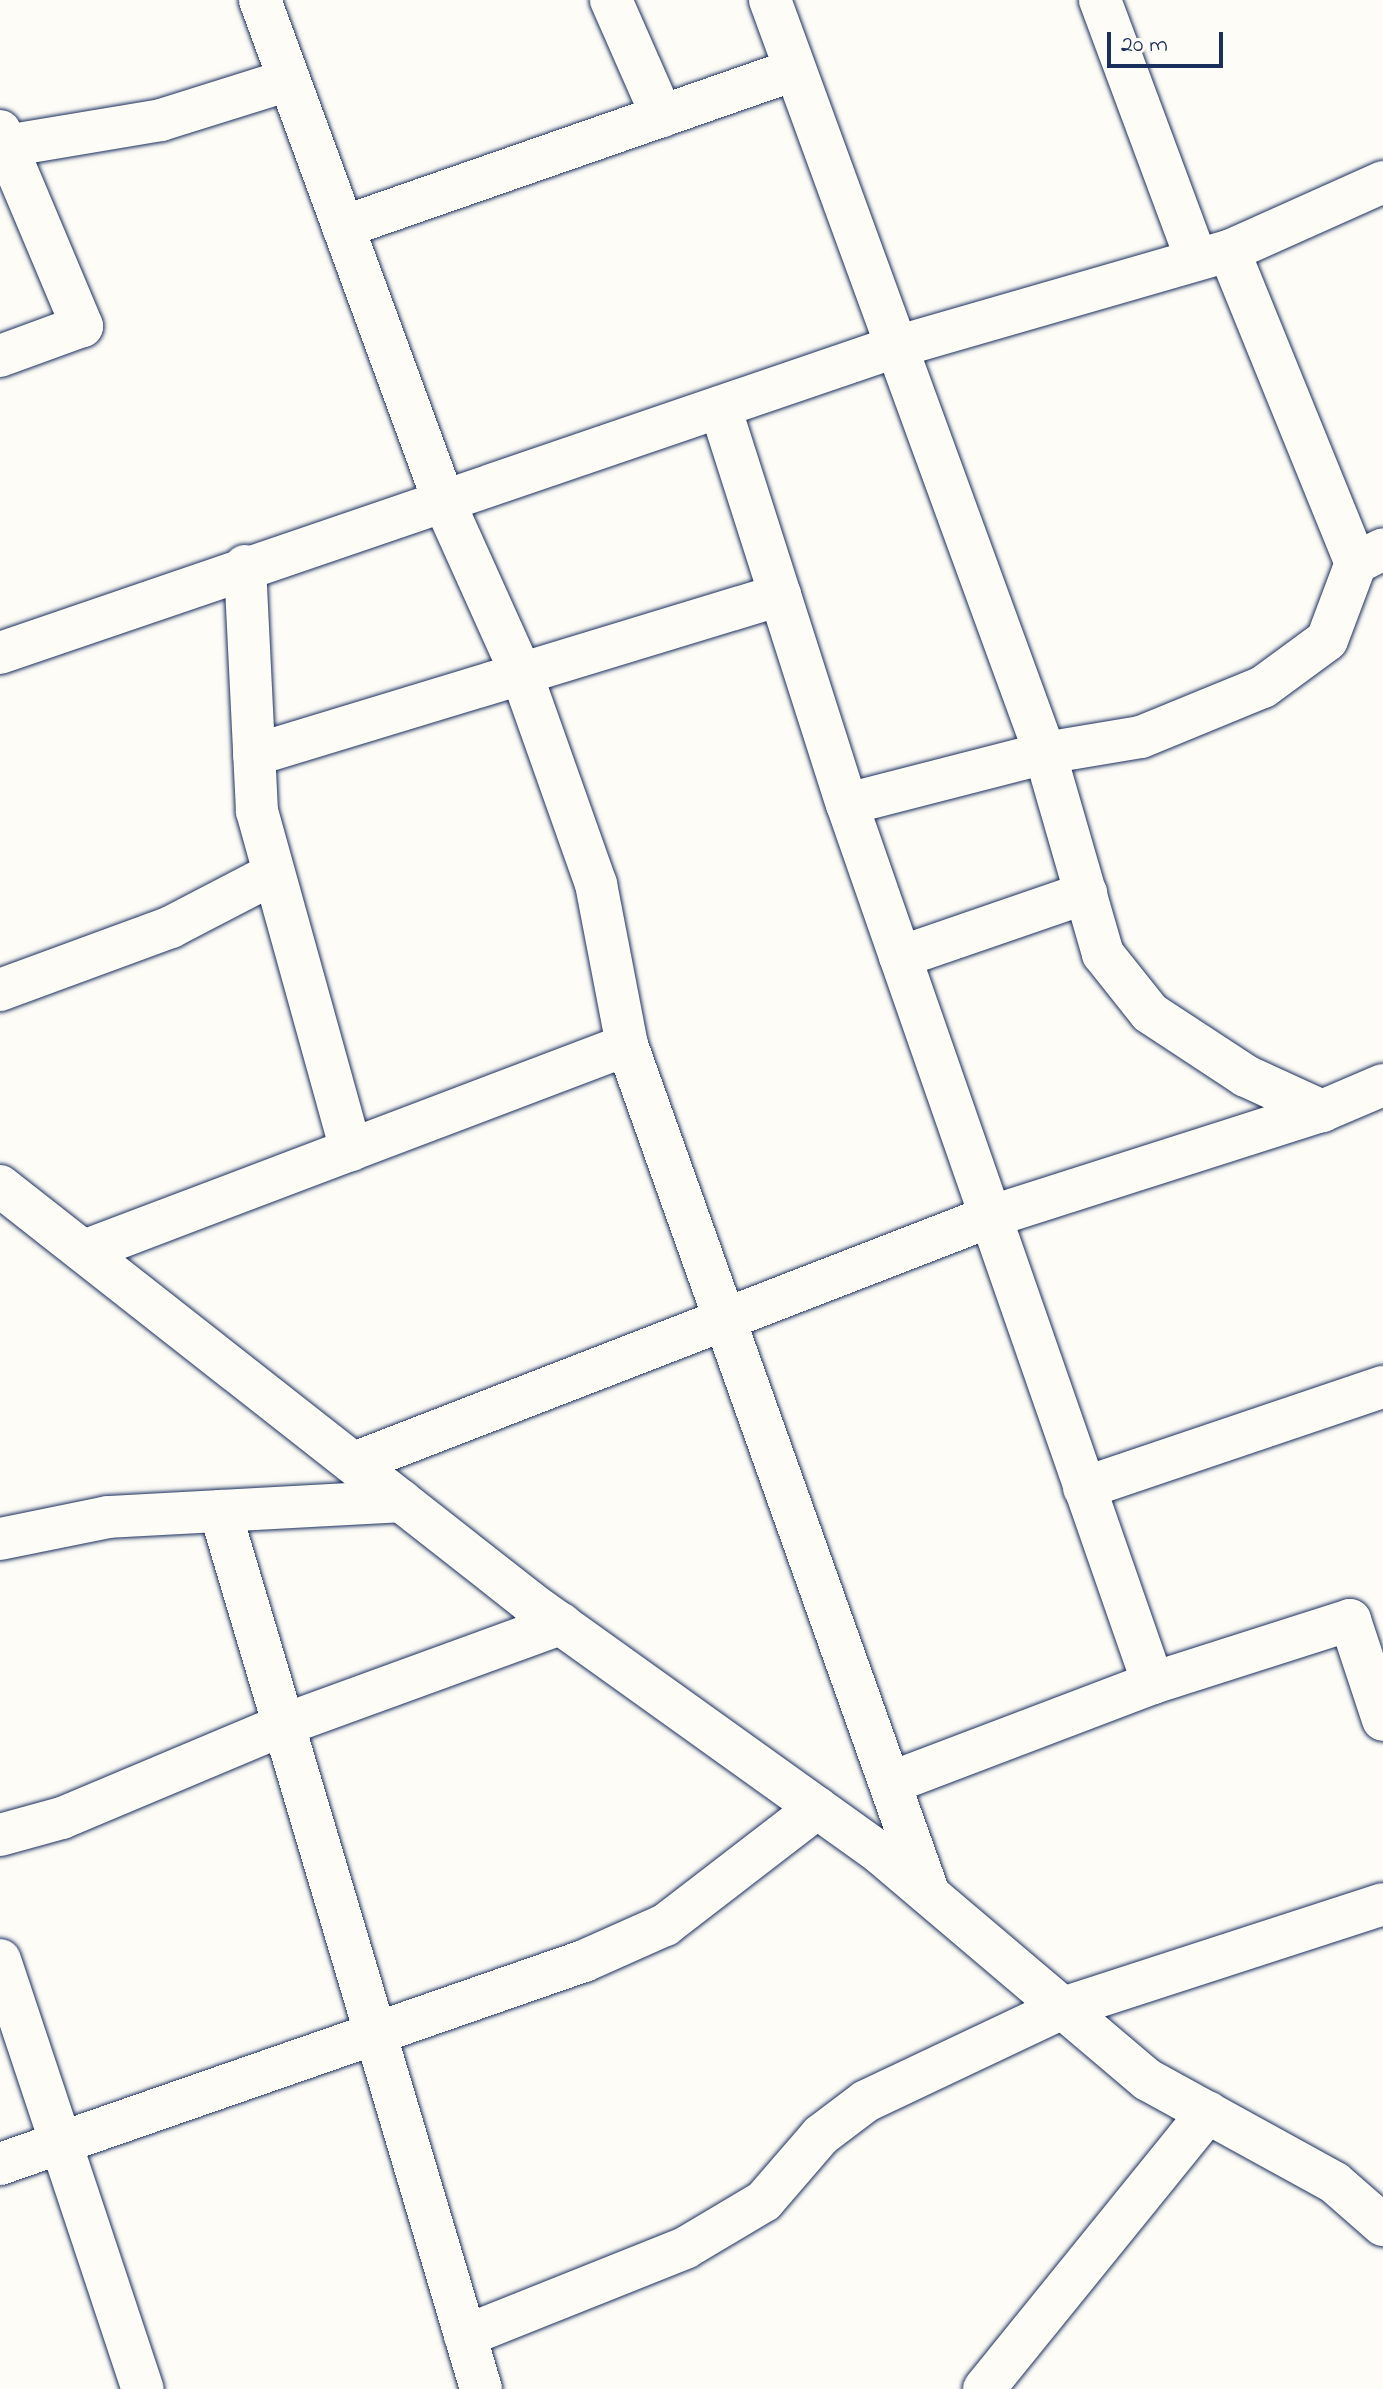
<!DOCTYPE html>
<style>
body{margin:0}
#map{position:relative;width:1383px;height:2389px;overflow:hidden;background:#fdfcf7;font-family:"Indie Flower",sans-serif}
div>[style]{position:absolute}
.roads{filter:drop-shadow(0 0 2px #1b2f5e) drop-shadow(0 0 2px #1b2f5e)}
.minor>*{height:42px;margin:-21px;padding:0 21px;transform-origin:21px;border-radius:21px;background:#fdfcf7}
span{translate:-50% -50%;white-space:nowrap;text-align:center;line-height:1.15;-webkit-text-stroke:6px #fdfcf7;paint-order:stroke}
.scale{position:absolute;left:1107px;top:32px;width:116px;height:36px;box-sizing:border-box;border:4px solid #1b2f5e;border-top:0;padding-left:10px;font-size:24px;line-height:28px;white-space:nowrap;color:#1b2f5e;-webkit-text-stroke:6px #fdfcf7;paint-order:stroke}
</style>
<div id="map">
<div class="roads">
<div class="minor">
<i style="left:260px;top:0;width:535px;rotate:69.87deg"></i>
<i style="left:444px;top:502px;width:193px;rotate:65.8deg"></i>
<i style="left:523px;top:678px;width:219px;rotate:70.5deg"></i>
<i style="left:596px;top:884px;width:164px;rotate:79.1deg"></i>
<i style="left:627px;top:1045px;width:901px;rotate:70.42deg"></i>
<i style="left:611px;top:0;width:127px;rotate:66.3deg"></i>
<i style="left:770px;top:0;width:802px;rotate:69.94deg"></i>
<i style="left:1045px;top:753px;width:209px;rotate:73.9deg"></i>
<i style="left:1103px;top:954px;width:75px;rotate:51.5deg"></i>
<i style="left:1150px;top:1013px;width:115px;rotate:33.3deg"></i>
<i style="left:1246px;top:1076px;width:84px;rotate:24.7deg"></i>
<i style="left:1100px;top:0;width:273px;rotate:69.6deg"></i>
<i style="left:0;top:131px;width:212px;rotate:67.2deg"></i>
<i style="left:82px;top:326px;width:87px;rotate:159.9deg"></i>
<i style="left:0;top:147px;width:163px;rotate:-9.5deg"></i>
<i style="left:161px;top:120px;width:134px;rotate:-17.4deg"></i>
<i style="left:343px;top:227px;width:478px;rotate:-19.2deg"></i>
<i style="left:1229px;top:251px;width:337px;rotate:67.9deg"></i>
<i style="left:720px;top:407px;width:417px;rotate:72.3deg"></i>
<i style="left:847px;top:804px;width:931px;rotate:70.81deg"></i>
<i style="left:245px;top:566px;width:245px;rotate:87.2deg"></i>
<i style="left:257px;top:811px;width:352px;rotate:74.5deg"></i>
<i style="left:0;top:653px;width:943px;rotate:-18.88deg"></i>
<i style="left:892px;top:348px;width:351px;rotate:-16.1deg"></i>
<i style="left:1229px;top:251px;width:169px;rotate:-24.1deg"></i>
<i style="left:254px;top:755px;width:550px;rotate:-16.92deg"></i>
<i style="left:847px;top:804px;width:204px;rotate:-14.4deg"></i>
<i style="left:1045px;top:753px;width:97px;rotate:-9.5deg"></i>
<i style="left:1141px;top:737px;width:132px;rotate:-22.3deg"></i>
<i style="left:1263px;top:687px;width:79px;rotate:-36.3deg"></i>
<i style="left:1327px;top:640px;width:82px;rotate:-69.4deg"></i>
<i style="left:1356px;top:563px;width:30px;rotate:-27deg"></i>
<i style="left:900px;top:957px;width:197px;rotate:-19deg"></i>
<i style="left:0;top:990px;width:182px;rotate:-20.2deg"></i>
<i style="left:171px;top:927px;width:113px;rotate:-27.5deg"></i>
<i style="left:0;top:1186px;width:675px;rotate:38.14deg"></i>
<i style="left:531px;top:1603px;width:429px;rotate:35.6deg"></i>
<i style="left:880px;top:1853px;width:351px;rotate:40.3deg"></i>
<i style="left:1148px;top:2080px;width:213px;rotate:28.8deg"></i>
<i style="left:1335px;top:2183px;width:64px;rotate:41.2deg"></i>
<i style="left:84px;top:1251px;width:581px;rotate:-20.78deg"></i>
<i style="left:354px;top:1463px;width:681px;rotate:-21.18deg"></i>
<i style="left:989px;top:1217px;width:349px;rotate:-17.7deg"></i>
<i style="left:1322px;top:1111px;width:66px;rotate:-23.1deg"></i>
<i style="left:1084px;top:1488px;width:316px;rotate:-18.7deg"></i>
<i style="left:220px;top:1511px;width:916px;rotate:73.44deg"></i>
<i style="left:0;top:1539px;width:110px;rotate:-11.5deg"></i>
<i style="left:108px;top:1517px;width:294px;rotate:-3.1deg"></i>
<i style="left:890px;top:1783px;width:281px;rotate:-20.8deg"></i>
<i style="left:1153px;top:1683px;width:207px;rotate:-17.7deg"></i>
<i style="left:1350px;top:1620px;width:105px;rotate:71.7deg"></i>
<i style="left:0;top:1835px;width:64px;rotate:-15.3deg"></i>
<i style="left:62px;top:1818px;width:240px;rotate:-22.8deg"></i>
<i style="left:283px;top:1725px;width:296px;rotate:-20deg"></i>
<i style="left:0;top:1960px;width:452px;rotate:71.6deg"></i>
<i style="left:0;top:2164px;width:618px;rotate:-19.17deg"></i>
<i style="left:584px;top:1961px;width:89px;rotate:-24deg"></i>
<i style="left:665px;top:1925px;width:192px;rotate:-37.6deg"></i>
<i style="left:465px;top:2336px;width:237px;rotate:-21.8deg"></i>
<i style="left:685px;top:2248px;width:92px;rotate:-30.7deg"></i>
<i style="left:764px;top:2201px;width:87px;rotate:-49.2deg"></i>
<i style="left:821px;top:2135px;width:56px;rotate:-37.1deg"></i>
<i style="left:866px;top:2101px;width:218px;rotate:-25.3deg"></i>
<i style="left:1063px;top:2008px;width:336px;rotate:-18deg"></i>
<i style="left:984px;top:2389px;width:356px;rotate:-51deg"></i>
</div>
</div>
<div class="scale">20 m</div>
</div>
